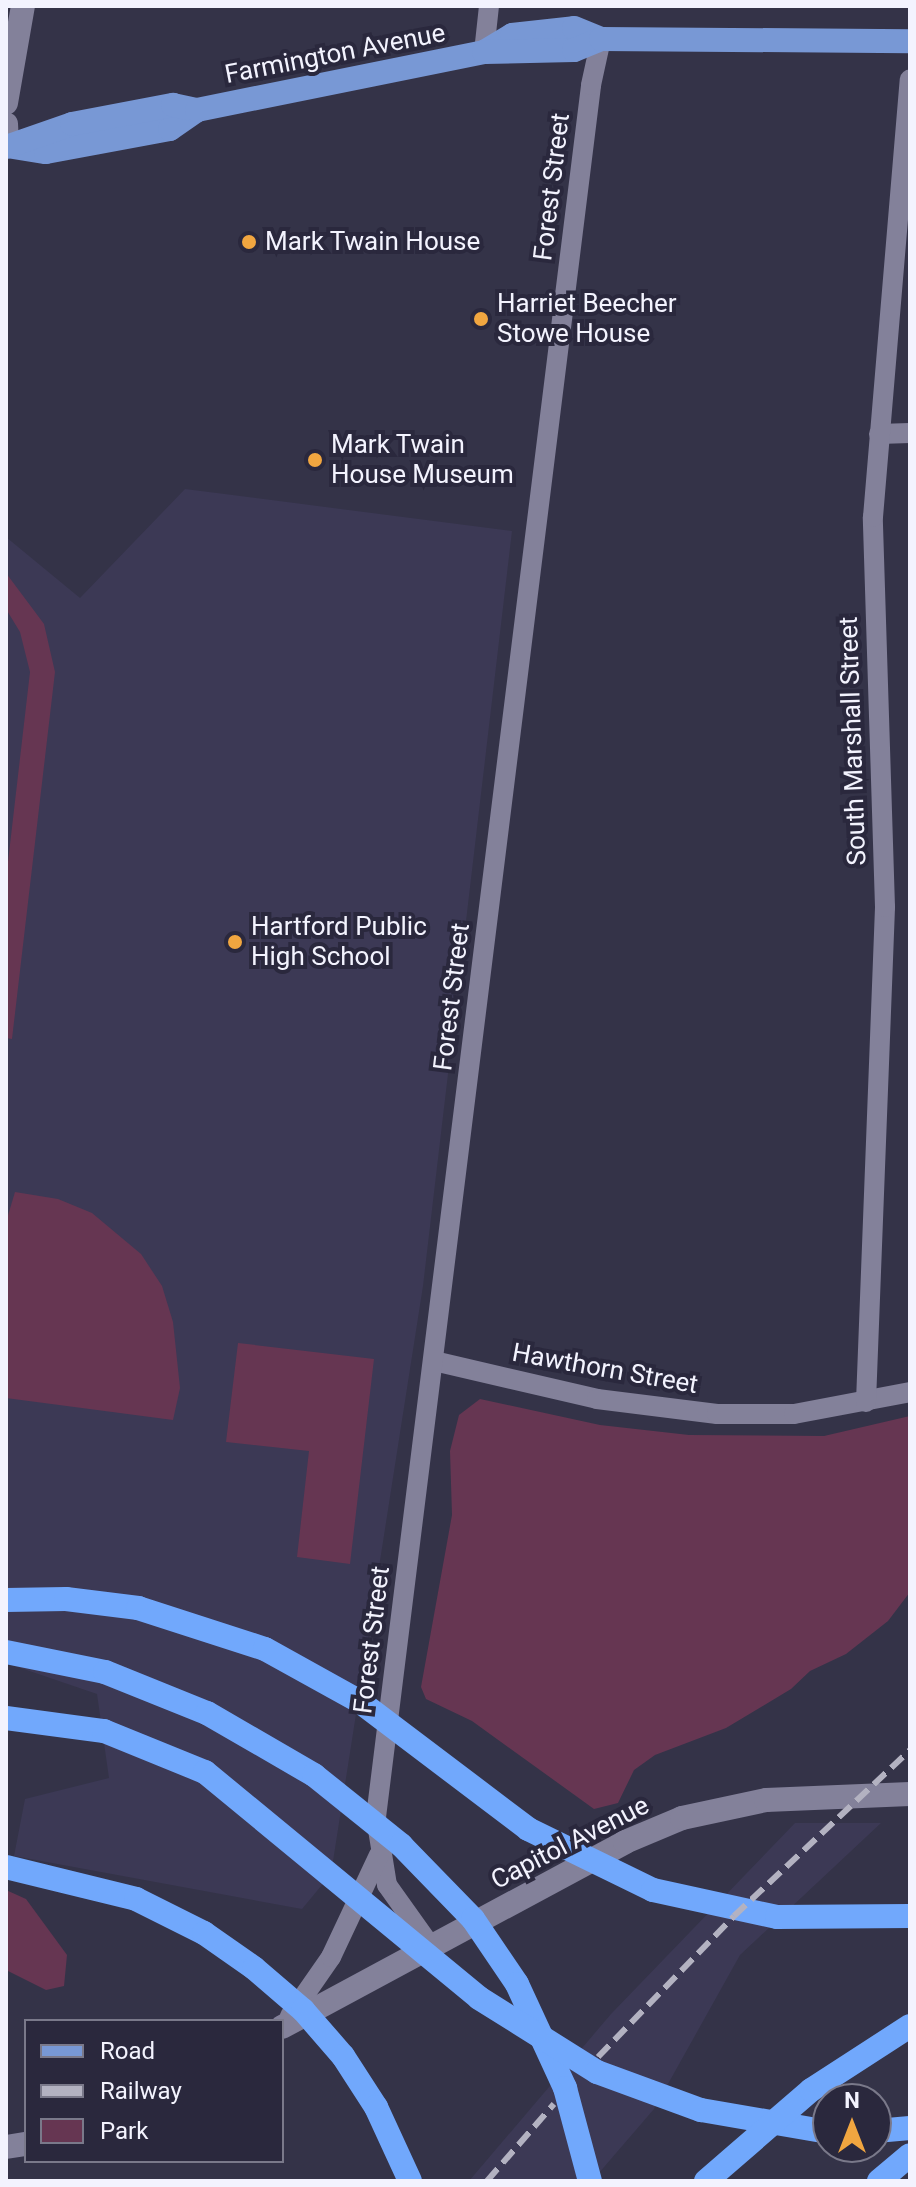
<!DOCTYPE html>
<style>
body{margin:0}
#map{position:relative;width:916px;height:2187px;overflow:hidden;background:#343348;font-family:Roboto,sans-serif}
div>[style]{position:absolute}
.built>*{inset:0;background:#3c3955}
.green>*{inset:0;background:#663652}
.street>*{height:20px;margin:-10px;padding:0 10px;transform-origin:10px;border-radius:10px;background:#83819a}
.secondary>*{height:24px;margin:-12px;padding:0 12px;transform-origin:12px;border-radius:12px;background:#83819a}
.primary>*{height:24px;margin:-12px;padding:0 12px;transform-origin:12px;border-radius:12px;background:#7898d5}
.highway>*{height:24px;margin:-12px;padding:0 12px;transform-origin:12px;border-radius:12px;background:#71a8fc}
.rail>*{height:6px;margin-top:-3px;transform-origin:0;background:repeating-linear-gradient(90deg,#b3b2c1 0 16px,transparent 0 24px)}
.dots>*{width:22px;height:22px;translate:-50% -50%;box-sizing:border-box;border:4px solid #2a283d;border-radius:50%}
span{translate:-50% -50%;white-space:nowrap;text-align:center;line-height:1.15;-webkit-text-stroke:8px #2a283d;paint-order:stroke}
.street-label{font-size:26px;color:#f3f3fe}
.poi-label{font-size:26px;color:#f3f3fe}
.left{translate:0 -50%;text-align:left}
.frame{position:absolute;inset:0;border:8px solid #f3f3fe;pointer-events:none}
.legend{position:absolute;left:24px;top:2019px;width:260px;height:144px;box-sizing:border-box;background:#2a283d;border:2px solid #7a798a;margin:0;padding:10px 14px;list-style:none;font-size:24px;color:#f3f3fe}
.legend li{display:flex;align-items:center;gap:16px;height:40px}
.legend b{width:40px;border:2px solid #7a798a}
.north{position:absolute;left:812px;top:2083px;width:80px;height:80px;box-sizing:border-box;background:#2a283d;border:2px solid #7a798a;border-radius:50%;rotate:0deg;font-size:22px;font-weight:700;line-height:32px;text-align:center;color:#f3f3fe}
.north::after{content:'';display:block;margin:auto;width:28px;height:36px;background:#f1a640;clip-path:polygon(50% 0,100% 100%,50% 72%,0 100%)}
</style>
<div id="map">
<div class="built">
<i style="clip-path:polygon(185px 489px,512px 531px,423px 1286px,331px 1874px,302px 1909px,14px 1856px,25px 1799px,109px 1778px,97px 1694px,6px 1663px,6px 537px,80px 598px)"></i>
<i style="clip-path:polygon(795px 1823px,881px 1823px,740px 1955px,654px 2109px,592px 2181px,469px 2181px,611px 2014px)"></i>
</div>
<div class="green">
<i style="clip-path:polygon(6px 573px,44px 624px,55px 672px,12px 1039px,6px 1038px,6px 879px,30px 672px,20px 632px,6px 609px)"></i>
<i style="clip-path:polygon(15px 1192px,58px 1199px,92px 1213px,141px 1254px,162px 1286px,173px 1322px,180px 1388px,173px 1420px,6px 1398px,6px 1222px)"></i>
<i style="clip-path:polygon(238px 1343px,374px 1359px,350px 1564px,297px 1557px,309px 1451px,226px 1442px)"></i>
<i style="clip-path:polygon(480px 1399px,600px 1425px,689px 1435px,824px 1436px,910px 1416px,910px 1592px,888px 1621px,846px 1654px,810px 1671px,791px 1689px,726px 1728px,655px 1755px,634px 1770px,618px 1803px,594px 1809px,472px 1721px,426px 1699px,421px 1687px,452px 1515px,450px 1451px,459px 1415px)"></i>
<i style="clip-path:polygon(6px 1890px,26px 1899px,67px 1955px,64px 1986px,46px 1990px,6px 1970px)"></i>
</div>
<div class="street">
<i style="left:484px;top:52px;width:46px;rotate:-83.8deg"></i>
<i style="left:879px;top:434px;width:31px;rotate:-2deg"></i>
<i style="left:434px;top:1361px;width:167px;rotate:13.1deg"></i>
<i style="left:597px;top:1399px;width:121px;rotate:7.1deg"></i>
<i style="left:717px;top:1414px;width:77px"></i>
<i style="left:794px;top:1414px;width:118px;rotate:-10.7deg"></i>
<i style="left:866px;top:1402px;width:495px;rotate:-87.8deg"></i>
<i style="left:885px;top:907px;width:390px;rotate:-91.8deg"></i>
<i style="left:873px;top:517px;width:439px;rotate:-85.2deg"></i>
<i style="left:432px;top:1948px;width:77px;rotate:-125.5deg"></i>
<i style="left:387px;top:1885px;width:69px;rotate:-99.2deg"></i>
<i style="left:376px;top:1817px;width:1745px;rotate:-82.92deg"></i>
<i style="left:591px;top:85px;width:47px;rotate:-77.7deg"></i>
<i style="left:290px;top:2016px;width:72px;rotate:-55.2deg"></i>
<i style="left:331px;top:1957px;width:113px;rotate:-64.8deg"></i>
</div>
<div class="secondary">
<i style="left:6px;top:103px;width:98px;rotate:-80.1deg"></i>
<i style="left:6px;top:124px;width:22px;rotate:87deg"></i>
<i style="left:282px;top:2027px;width:390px;rotate:-28.3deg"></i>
<i style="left:625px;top:1842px;width:62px;rotate:-22.8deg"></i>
<i style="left:682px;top:1818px;width:86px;rotate:-12.1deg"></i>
<i style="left:766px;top:1800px;width:144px;rotate:-2.4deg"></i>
<i style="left:6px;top:2147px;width:20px;rotate:-9deg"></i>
</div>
<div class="primary">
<i style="left:484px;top:52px;width:33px;rotate:-31deg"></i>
<i style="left:512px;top:35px;width:62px;rotate:-6.4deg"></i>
<i style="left:574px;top:28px;width:29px;rotate:22deg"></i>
<i style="left:7px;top:146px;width:39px;rotate:9deg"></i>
<i style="left:46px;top:152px;width:126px;rotate:-10.5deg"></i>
<i style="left:170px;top:129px;width:33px;rotate:-35deg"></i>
<i style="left:6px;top:147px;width:70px;rotate:-19.2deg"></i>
<i style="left:72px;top:124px;width:103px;rotate:-10.7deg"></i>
<i style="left:173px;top:105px;width:25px;rotate:12deg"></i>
<i style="left:197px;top:110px;width:293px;rotate:-11.4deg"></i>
<i style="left:484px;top:52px;width:90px;rotate:-1.3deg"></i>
<i style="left:574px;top:50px;width:29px;rotate:-22deg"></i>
<i style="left:601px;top:39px;width:309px;rotate:0.4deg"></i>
</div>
<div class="highway">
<i style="left:6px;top:1600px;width:60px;rotate:-1deg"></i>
<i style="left:66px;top:1599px;width:73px;rotate:7.1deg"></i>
<i style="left:138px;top:1608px;width:133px;rotate:17.9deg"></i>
<i style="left:265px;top:1649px;width:107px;rotate:29deg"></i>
<i style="left:359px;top:1701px;width:212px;rotate:37.1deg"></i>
<i style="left:528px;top:1829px;width:139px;rotate:26deg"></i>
<i style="left:653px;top:1890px;width:127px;rotate:12.3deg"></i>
<i style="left:777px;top:1917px;width:133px;rotate:-0.4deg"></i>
<i style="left:6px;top:1652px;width:101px;rotate:11.4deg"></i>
<i style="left:105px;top:1672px;width:110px;rotate:21.9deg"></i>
<i style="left:207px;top:1713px;width:124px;rotate:30.1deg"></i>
<i style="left:314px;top:1775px;width:112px;rotate:38.8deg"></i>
<i style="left:401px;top:1845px;width:103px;rotate:45.8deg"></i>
<i style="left:473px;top:1919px;width:78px;rotate:55.9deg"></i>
<i style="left:517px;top:1984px;width:115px;rotate:65.2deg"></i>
<i style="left:565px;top:2088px;width:96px;rotate:75deg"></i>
<i style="left:6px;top:1718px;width:99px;rotate:7.6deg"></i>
<i style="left:104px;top:1731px;width:109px;rotate:22.1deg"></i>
<i style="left:205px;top:1772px;width:355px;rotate:39.5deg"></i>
<i style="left:479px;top:1998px;width:139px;rotate:32.1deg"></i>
<i style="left:597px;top:2072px;width:111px;rotate:20.1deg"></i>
<i style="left:701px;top:2110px;width:129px;rotate:9.8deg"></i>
<i style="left:6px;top:1867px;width:134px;rotate:13.8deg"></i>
<i style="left:136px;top:1899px;width:76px;rotate:26.6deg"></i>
<i style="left:204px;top:1933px;width:61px;rotate:35deg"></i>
<i style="left:254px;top:1968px;width:65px;rotate:40.6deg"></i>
<i style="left:303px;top:2010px;width:61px;rotate:49deg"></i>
<i style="left:343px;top:2056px;width:61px;rotate:57.1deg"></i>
<i style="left:376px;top:2107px;width:81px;rotate:65.3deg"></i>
<i style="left:876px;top:2131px;width:34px;rotate:-5deg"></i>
<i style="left:706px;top:2181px;width:139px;rotate:-40.9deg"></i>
<i style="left:811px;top:2090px;width:118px;rotate:-32.9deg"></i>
<i style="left:879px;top:2181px;width:40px;rotate:-40deg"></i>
</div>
<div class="rail">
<i style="left:598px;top:2057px;width:196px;rotate:-46deg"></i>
<i style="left:734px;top:1916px;width:242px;rotate:-43.3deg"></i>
<i style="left:487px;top:2181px;width:102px;rotate:-49deg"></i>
</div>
<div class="dots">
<i style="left:249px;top:242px;background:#f1a640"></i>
<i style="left:481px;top:319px;background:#f1a640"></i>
<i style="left:315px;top:460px;background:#f1a640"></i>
<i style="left:235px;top:942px;background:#f1a640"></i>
</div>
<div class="street-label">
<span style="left:335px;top:54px;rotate:-11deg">Farmington Avenue</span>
<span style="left:552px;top:187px;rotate:-83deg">Forest Street</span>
<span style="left:853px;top:741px;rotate:-92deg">South Marshall Street</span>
<span style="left:452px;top:997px;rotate:-83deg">Forest Street</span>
<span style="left:605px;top:1369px;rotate:10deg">Hawthorn Street</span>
<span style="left:372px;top:1640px;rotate:-83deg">Forest Street</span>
<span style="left:570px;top:1843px;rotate:-27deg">Capitol Avenue</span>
</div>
<div class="poi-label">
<span class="left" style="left:265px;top:242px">Mark Twain House</span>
<span class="left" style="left:497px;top:319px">Harriet Beecher<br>Stowe House</span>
<span class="left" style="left:331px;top:460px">Mark Twain<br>House Museum</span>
<span class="left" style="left:251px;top:942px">Hartford Public<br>High School</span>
</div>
<div class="frame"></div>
<ul class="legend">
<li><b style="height:10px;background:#7898d5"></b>Road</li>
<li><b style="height:10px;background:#b3b2c1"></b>Railway</li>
<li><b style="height:22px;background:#663652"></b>Park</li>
</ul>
<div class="north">N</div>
</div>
